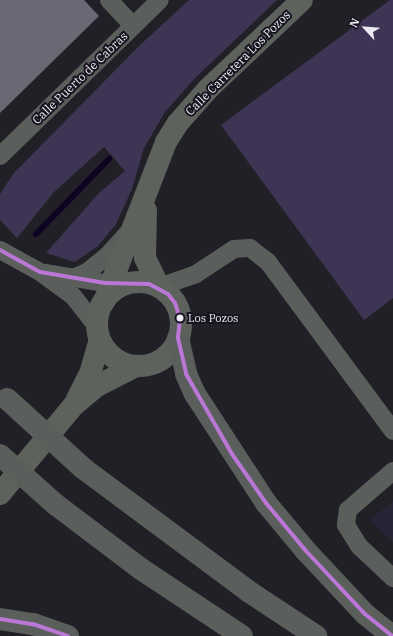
<!DOCTYPE html>
<style>
body{margin:0}
#map{position:relative;width:393px;height:636px;overflow:hidden;background:#212026;font-family:"IBM Plex Serif",serif}
div>[style]{position:absolute}
.built>*{inset:0;background:#292435}
.green>*{inset:0;background:#3e3555}
.stream>*{height:6px;margin:-3px;padding:0 3px;transform-origin:3px;border-radius:3px;background:#0e0323}
.building>*{inset:0;background:#6b6875}
.minor>*{height:18px;margin:-9px;padding:0 9px;transform-origin:9px;border-radius:9px;background:#5b5f5b}
.tertiary>*{height:22px;margin:-11px;padding:0 11px;transform-origin:11px;border-radius:11px;background:#5b5f5b}
.secondary>*{height:22px;margin:-11px;padding:0 11px;transform-origin:11px;border-radius:11px;background:#5d625d}
.secondary>.ring{margin:-11px;padding:0;box-sizing:content-box;background:none;border:22px solid #5d625d;border-radius:50%}
.trunk>*{height:22px;margin:-11px;padding:0 11px;transform-origin:11px;border-radius:11px;background:#5a5f5c}
.trunk-bridge>*{height:22px;margin:-11px;padding:0 11px;transform-origin:11px;border-radius:11px;background:#5a5f5c}
.bus-1>*{height:4px;margin:-2px;padding:0 2px;transform-origin:2px;border-radius:2px;background:#ba77d6}
.dots>*{width:11px;height:11px;translate:-50% -50%;box-sizing:border-box;border:2px solid #171420;border-radius:50%}
span{translate:-50% -50%;white-space:nowrap;text-align:center;line-height:1.15;-webkit-text-stroke:4px #171420;paint-order:stroke}
.bus-label{font-size:11px;color:#ebe9f2}
.left{translate:0 -50%;text-align:left}
.street-label{font-size:12px;color:#ebe9f2}
.north{position:absolute;left:345px;top:8px;width:40px;height:40px;-webkit-text-stroke:3px #171420;paint-order:stroke;rotate:296deg;font-size:11px;font-weight:700;line-height:16px;text-align:center;color:#ebe9f2}
.north::after{content:'';display:block;margin:auto;width:14px;height:18px;background:#ebe9f2;clip-path:polygon(50% 0,100% 100%,50% 72%,0 100%)}
</style>
<div id="map">
<div class="built">
<i style="clip-path:polygon(393px 502px,393px 542px,369px 520px)"></i>
</div>
<div class="green">
<i style="clip-path:polygon(189px 0,277px 0,194px 79px,165px 112px,144px 148px,132px 189px,116px 224px,98px 246px,75px 262px,46px 253px,99px 193px,125px 171px,104px 147px,54px 192px,17px 238px,0 220px,0 194px,13px 174px,139px 46px)"></i>
<i style="clip-path:polygon(390px 0,393px 0,393px 298px,364px 320px,221px 125px)"></i>
</div>
<div class="stream">
<i style="left:36px;top:234px;width:105px;rotate:-45.8deg"></i>
</div>
<div class="building">
<i style="clip-path:polygon(0 0,84px 0,99px 16px,0 113px)"></i>
</div>
<div class="minor">
<i style="left:109px;top:0;width:35px;rotate:47deg"></i>
<i style="left:0;top:156px;width:223px;rotate:-44.3deg"></i>
<i style="left:0;top:250px;width:46px;rotate:28.8deg"></i>
<i style="left:40px;top:272px;width:41px;rotate:36deg"></i>
<i style="left:73px;top:296px;width:39px;rotate:52deg"></i>
<i style="left:45px;top:273px;width:61px;rotate:9.5deg"></i>
<i style="left:105px;top:283px;width:27px"></i>
<i style="left:73px;top:278px;width:15px;rotate:-23deg"></i>
<i style="left:87px;top:272px;width:26px;rotate:-39deg"></i>
<i style="left:107px;top:256px;width:30px;rotate:-48deg"></i>
<i style="left:159px;top:287px;width:39px;rotate:-19deg"></i>
<i style="left:196px;top:274px;width:45px;rotate:-33.3deg"></i>
<i style="left:234px;top:249px;width:16px;rotate:-4deg"></i>
<i style="left:250px;top:248px;width:23px;rotate:38deg"></i>
<i style="left:268px;top:262px;width:210px;rotate:53.5deg"></i>
<i style="left:393px;top:471px;width:60px;rotate:139.1deg"></i>
<i style="left:348px;top:510px;width:15px;rotate:98deg"></i>
<i style="left:346px;top:525px;width:25px;rotate:58deg"></i>
<i style="left:359px;top:546px;width:47px;rotate:43.3deg"></i>
</div>
<div class="tertiary">
<i style="left:0;top:619px;width:33px;rotate:9deg"></i>
<i style="left:33px;top:624px;width:37px;rotate:19deg"></i>
</div>
<div class="secondary">
<i style="left:146px;top:210px;width:48px;rotate:91.2deg"></i>
<i style="left:145px;top:258px;width:32px;rotate:64deg"></i>
<i class="ring" style="left:97px;top:282px;width:62px;height:62px"></i>
<i style="left:104px;top:302px;width:172px;rotate:-68.8deg"></i>
<i style="left:166px;top:142px;width:22px;rotate:-58deg"></i>
<i style="left:178px;top:123px;width:45px;rotate:-48.6deg"></i>
<i style="left:208px;top:89px;width:129px;rotate:-43.4deg"></i>
<i style="left:77px;top:399px;width:28px;rotate:-63deg"></i>
<i style="left:90px;top:374px;width:35px;rotate:-74deg"></i>
<i style="left:0;top:494px;width:116px;rotate:-50.3deg"></i>
<i style="left:74px;top:405px;width:30px;rotate:-40deg"></i>
<i style="left:97px;top:386px;width:44px;rotate:-27.1deg"></i>
</div>
<div class="trunk">
<i style="left:178px;top:338px;width:37px;rotate:77deg"></i>
<i style="left:186px;top:374px;width:22px;rotate:66deg"></i>
<i style="left:195px;top:394px;width:130px;rotate:56.9deg"></i>
<i style="left:266px;top:503px;width:62px;rotate:50.2deg"></i>
<i style="left:306px;top:551px;width:86px;rotate:46.9deg"></i>
<i style="left:365px;top:614px;width:35px;rotate:39deg"></i>
<i style="left:84px;top:469px;width:204px;rotate:36.6deg"></i>
<i style="left:248px;top:591px;width:82px;rotate:33.5deg"></i>
<i style="left:55px;top:504px;width:108px;rotate:37.1deg"></i>
<i style="left:141px;top:569px;width:121px;rotate:33.6deg"></i>
</div>
<div class="trunk-bridge">
<i style="left:7px;top:399px;width:104px;rotate:42.3deg"></i>
<i style="left:0;top:455px;width:74px;rotate:41.7deg"></i>
</div>
<div class="bus-1">
<i style="left:0;top:250px;width:46px;rotate:28.8deg"></i>
<i style="left:40px;top:272px;width:66px;rotate:9.6deg"></i>
<i style="left:105px;top:283px;width:44px;rotate:1.3deg"></i>
<i style="left:149px;top:284px;width:21px;rotate:28deg"></i>
<i style="left:168px;top:294px;width:11px;rotate:52deg"></i>
<i style="left:175px;top:303px;width:16px;rotate:72deg"></i>
<i style="left:180px;top:318px;width:20px;rotate:96deg"></i>
<i style="left:178px;top:338px;width:37px;rotate:77deg"></i>
<i style="left:186px;top:374px;width:92px;rotate:60.1deg"></i>
<i style="left:232px;top:454px;width:60px;rotate:55.2deg"></i>
<i style="left:266px;top:503px;width:62px;rotate:50.2deg"></i>
<i style="left:306px;top:551px;width:86px;rotate:46.9deg"></i>
<i style="left:365px;top:614px;width:35px;rotate:39deg"></i>
<i style="left:0;top:619px;width:33px;rotate:9deg"></i>
<i style="left:33px;top:624px;width:37px;rotate:19deg"></i>
</div>
<div class="dots">
<i style="left:180px;top:318px;background:#ebe9f2"></i>
</div>
<div class="bus-label">
<span class="left" style="left:188px;top:318px">Los Pozos</span>
</div>
<div class="street-label">
<span style="left:238px;top:63px;rotate:-45deg">Calle Carretera Los Pozos</span>
<span style="left:80px;top:78px;rotate:-44deg">Calle Puerto de Cabras</span>
</div>
<div class="north">N</div>
</div>
